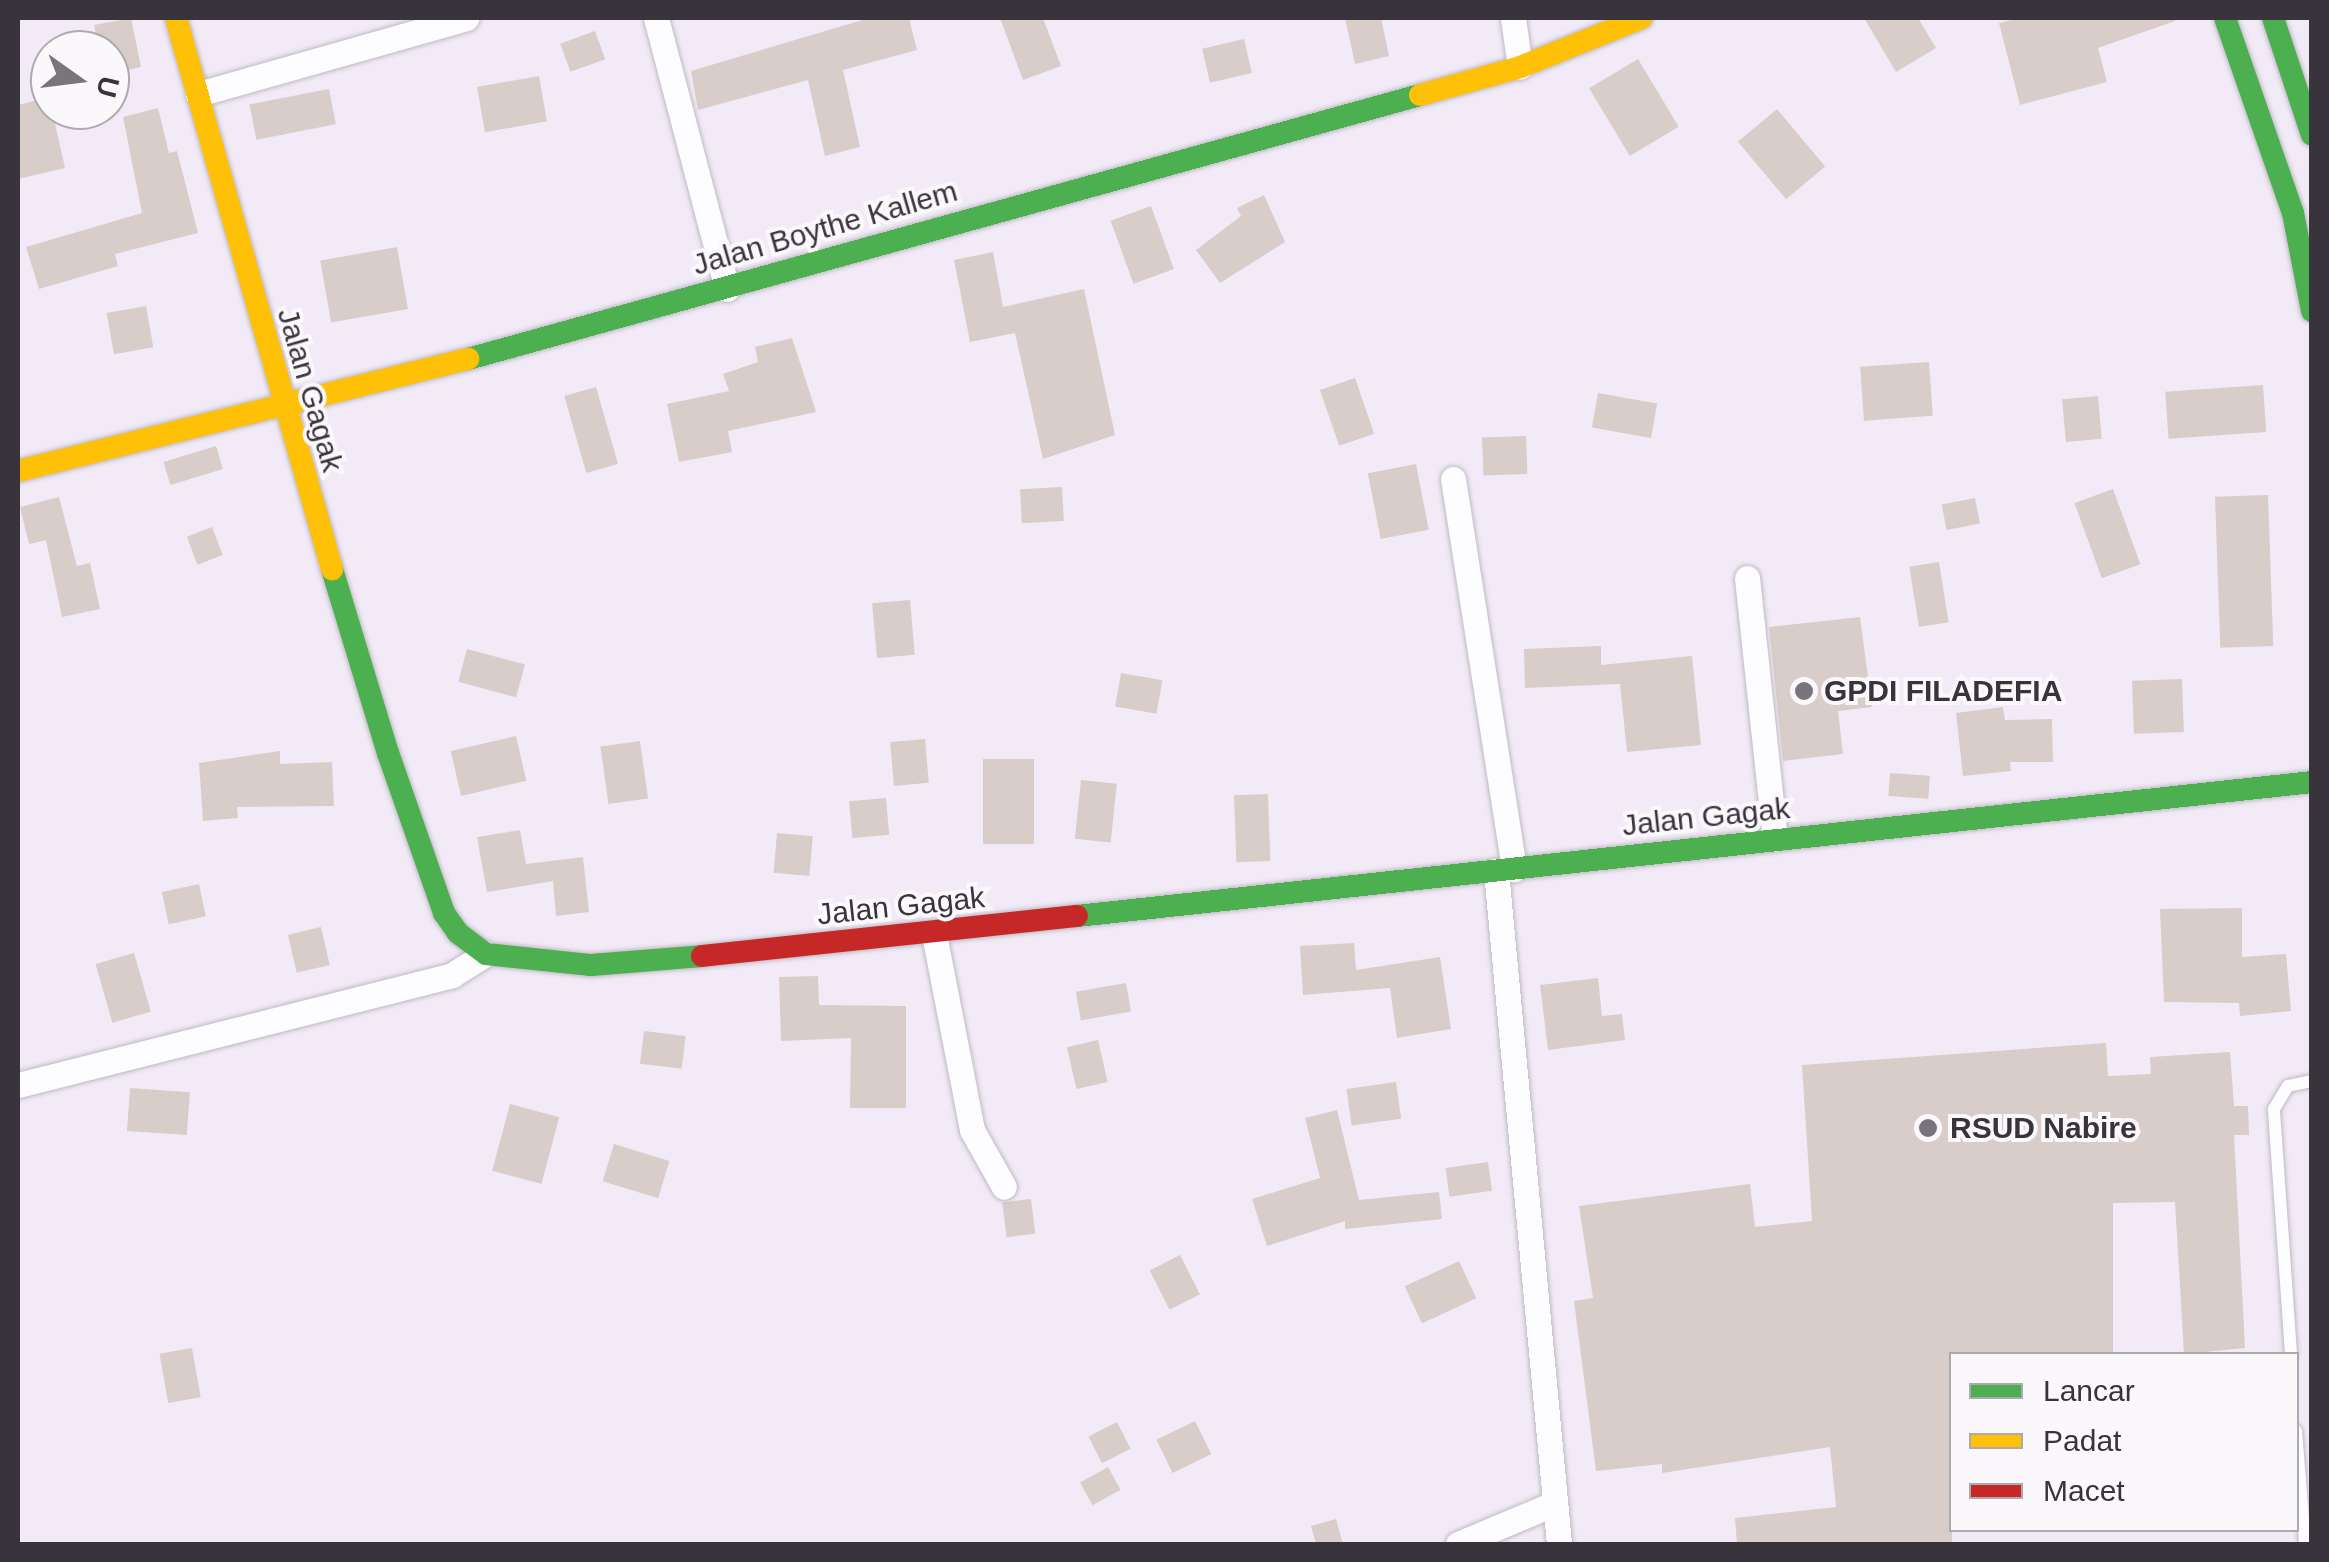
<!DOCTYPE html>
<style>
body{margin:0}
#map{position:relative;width:2329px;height:1562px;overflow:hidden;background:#f2ebf7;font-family:Helvetica,sans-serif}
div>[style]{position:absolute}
.building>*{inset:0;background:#d8cdc9;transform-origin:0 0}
.roads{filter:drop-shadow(0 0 2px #bfbac3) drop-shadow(0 0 2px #bfbac3)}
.lane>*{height:12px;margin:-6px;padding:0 6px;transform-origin:6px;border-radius:6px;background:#fdfcfe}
.street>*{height:25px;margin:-12.5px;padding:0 12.5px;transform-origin:12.5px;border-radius:12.5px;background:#fdfcfe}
.fast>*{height:22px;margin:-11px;padding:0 11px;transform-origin:11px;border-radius:11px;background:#4caf50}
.slow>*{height:22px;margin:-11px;padding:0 11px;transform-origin:11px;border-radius:11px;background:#ffc107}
.jam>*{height:22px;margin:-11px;padding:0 11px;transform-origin:11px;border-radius:11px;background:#c62828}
.dots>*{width:28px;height:28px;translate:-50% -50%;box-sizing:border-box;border:5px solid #fbf8fc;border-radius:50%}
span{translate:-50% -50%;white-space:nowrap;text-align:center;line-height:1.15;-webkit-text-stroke:8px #fbf8fc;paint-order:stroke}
.street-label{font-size:30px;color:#39343c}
.poi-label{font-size:30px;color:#39343c;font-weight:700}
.left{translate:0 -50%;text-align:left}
.frame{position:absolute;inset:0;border:20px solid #39343c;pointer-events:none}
.legend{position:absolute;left:1949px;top:1352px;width:350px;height:180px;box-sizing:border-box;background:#fbf8fc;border:2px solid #adaaaf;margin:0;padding:12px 18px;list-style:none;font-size:30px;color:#39343c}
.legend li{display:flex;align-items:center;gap:20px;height:50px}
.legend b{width:50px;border:2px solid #adaaaf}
.north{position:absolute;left:30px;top:30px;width:100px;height:100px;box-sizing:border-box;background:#fbf8fc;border:2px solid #adaaaf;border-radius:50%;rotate:104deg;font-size:28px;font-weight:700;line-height:40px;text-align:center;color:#39343c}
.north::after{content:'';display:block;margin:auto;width:35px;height:45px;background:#7a747d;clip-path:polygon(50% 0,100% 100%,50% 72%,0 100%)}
</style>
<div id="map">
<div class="building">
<i style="clip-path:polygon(131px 18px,141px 67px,110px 74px,110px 50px,99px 50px,94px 25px)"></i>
<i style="clip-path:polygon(869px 18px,909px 18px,917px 50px,843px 70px,860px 147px,825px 156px,808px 80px,698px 110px,691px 71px)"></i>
<i style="clip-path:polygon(1000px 18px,1043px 18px,1061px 66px,1023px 80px)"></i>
<i style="clip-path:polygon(1345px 18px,1381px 18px,1389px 56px,1355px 64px)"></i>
<i style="clip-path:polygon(1864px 18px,1918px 18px,1936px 48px,1896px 72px)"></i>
<i style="clip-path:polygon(2020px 18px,2175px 18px,2175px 21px,2098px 48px,2107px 82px,2020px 105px,1999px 23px)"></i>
<i style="left:595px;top:31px;width:30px;height:37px;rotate:70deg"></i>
<i style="left:1244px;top:39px;width:35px;height:43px;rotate:77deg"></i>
<i style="left:1638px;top:59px;width:79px;height:57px;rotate:59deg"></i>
<i style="left:539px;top:76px;width:46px;height:63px;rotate:80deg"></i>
<i style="left:329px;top:89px;width:36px;height:81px;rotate:79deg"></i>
<i style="clip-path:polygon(49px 97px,65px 168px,18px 179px,18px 105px)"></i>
<i style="clip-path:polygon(158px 108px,169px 153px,177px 151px,198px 233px,115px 254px,118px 266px,39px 289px,26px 247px,142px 213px,123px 117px)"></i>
<i style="left:1777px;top:109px;width:75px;height:51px;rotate:50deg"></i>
<i style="clip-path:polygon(1264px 195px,1285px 242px,1220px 283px,1196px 250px,1241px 216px,1237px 208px)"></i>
<i style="left:1151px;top:206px;width:67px;height:43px;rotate:70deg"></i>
<i style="left:397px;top:247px;width:63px;height:78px;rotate:80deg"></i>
<i style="clip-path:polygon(993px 252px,1003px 307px,1084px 289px,1115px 435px,1043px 459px,1015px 333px,970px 342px,954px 260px)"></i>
<i style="left:146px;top:306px;width:42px;height:40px;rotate:80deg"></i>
<i style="clip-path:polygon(792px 338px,816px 412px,728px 431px,732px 452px,679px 462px,667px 404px,729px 391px,723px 374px,758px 362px,755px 347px)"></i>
<i style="left:1929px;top:362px;width:54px;height:69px;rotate:86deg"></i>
<i style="left:1355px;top:378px;width:59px;height:37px;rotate:71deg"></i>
<i style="left:2263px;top:385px;width:47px;height:98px;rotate:86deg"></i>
<i style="left:596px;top:387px;width:80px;height:33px;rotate:74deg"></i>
<i style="left:1598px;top:393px;width:60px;height:35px;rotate:10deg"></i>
<i style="left:2098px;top:396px;width:43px;height:36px;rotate:85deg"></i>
<i style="left:1526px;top:436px;width:38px;height:44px;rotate:88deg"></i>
<i style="left:216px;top:446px;width:24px;height:55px;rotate:73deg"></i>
<i style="left:1416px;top:464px;width:67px;height:49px;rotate:79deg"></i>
<i style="left:1062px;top:487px;width:34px;height:42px;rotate:87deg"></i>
<i style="left:2113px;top:489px;width:80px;height:41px;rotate:70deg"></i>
<i style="left:2268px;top:495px;width:151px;height:53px;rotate:88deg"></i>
<i style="clip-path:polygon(59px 497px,77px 566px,90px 563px,100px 609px,62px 617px,46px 540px,29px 544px,20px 507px)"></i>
<i style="left:1975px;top:498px;width:26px;height:34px;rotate:79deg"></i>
<i style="left:212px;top:527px;width:30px;height:27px;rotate:69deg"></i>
<i style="left:1939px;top:562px;width:61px;height:30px;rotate:81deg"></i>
<i style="left:910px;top:600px;width:55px;height:38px;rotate:85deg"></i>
<i style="clip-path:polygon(1860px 617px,1872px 707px,1838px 711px,1843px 754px,1783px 761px,1769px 627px)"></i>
<i style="clip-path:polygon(1601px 646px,1601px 665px,1692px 656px,1701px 745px,1627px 752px,1620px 684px,1525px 688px,1524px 649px)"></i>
<i style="left:467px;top:649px;width:60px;height:34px;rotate:15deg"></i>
<i style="left:1121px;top:673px;width:42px;height:34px;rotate:10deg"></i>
<i style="left:2182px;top:679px;width:53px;height:50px;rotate:88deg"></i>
<i style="clip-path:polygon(2003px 707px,2005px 720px,2052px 719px,2053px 762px,2010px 762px,2011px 771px,1963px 776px,1956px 713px)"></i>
<i style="left:516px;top:736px;width:46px;height:67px;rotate:77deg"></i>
<i style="left:925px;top:739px;width:44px;height:35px;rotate:85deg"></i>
<i style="left:640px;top:741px;width:58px;height:40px;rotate:82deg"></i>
<i style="clip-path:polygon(280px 751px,280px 764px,332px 762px,334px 806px,237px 807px,238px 818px,203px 821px,199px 763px)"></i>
<i style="left:1034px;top:759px;width:85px;height:51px;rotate:90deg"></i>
<i style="left:1890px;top:773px;width:40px;height:23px;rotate:4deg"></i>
<i style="left:1081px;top:780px;width:36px;height:59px;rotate:6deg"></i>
<i style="left:1268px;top:794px;width:67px;height:34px;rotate:88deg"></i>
<i style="left:886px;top:798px;width:37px;height:37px;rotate:85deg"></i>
<i style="clip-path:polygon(520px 830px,526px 864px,583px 857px,589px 912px,556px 916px,553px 881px,487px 892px,477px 837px)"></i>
<i style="left:777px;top:833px;width:36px;height:40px;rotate:5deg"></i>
<i style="left:199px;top:884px;width:33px;height:38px;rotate:78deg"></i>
<i style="clip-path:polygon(2242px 908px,2242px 957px,2286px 954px,2291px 1011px,2240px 1016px,2239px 1003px,2164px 1002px,2160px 909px)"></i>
<i style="left:321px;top:927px;width:39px;height:34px;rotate:77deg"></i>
<i style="clip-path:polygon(1354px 943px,1356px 970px,1440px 957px,1451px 1029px,1397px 1038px,1390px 988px,1303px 995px,1300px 946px)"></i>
<i style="left:134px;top:953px;width:61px;height:40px;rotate:74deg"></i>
<i style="clip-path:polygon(818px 976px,819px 1005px,906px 1006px,906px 1108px,850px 1108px,851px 1038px,781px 1041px,779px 977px)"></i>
<i style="clip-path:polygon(1598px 978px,1602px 1016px,1622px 1014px,1625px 1040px,1548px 1050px,1540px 985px)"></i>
<i style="left:1126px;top:983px;width:29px;height:51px;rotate:80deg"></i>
<i style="left:644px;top:1031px;width:42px;height:33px;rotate:7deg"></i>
<i style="left:1098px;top:1040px;width:43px;height:32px;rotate:77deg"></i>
<i style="clip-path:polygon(2106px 1043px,2108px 1076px,2151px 1074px,2150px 1057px,2230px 1052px,2234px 1106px,2248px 1106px,2249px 1135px,2234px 1135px,2245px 1348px,2184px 1354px,2175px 1202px,2113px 1203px,2113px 1354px,1952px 1354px,1952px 1544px,1737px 1544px,1735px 1518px,1836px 1507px,1830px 1447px,1662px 1473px,1662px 1464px,1596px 1471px,1574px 1301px,1593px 1298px,1579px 1206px,1750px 1184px,1755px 1227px,1812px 1221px,1802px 1065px)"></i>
<i style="left:1396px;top:1082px;width:37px;height:50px;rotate:82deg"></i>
<i style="left:130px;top:1088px;width:60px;height:43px;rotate:4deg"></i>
<i style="left:510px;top:1104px;width:51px;height:69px;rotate:15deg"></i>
<i style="clip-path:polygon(1337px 1110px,1359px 1200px,1439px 1192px,1442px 1219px,1345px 1229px,1345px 1221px,1267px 1246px,1252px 1199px,1320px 1178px,1305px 1118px)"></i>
<i style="left:614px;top:1144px;width:58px;height:39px;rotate:17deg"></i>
<i style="left:1488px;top:1162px;width:29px;height:43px;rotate:82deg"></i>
<i style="left:1031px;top:1199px;width:35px;height:29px;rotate:83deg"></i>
<i style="left:1180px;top:1255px;width:44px;height:34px;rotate:63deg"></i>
<i style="left:1459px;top:1261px;width:41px;height:60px;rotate:65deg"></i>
<i style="left:192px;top:1348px;width:50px;height:33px;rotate:80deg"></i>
<i style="left:1195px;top:1421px;width:37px;height:43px;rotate:64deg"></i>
<i style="left:1117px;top:1422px;width:30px;height:32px;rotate:63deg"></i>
<i style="left:1108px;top:1467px;width:26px;height:32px;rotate:61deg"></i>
<i style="clip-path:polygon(1336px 1519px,1343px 1544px,1316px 1544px,1311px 1526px)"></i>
</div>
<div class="roads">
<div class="lane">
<i style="left:2291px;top:1354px;width:246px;rotate:-94deg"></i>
<i style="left:2274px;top:1109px;width:27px;rotate:-59deg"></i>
<i style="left:2288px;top:1086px;width:25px;rotate:-12deg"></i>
<i style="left:2296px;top:1431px;width:113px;rotate:85.4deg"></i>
</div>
<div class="street">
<i style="left:656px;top:18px;width:280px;rotate:75.3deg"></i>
<i style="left:1513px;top:18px;width:49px;rotate:81.9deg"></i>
<i style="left:198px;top:94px;width:279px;rotate:-15.8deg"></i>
<i style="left:1453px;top:479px;width:395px;rotate:81.1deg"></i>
<i style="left:1747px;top:578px;width:262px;rotate:83.9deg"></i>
<i style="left:1496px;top:871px;width:676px;rotate:84.65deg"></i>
<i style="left:934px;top:934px;width:200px;rotate:79deg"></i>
<i style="left:972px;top:1130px;width:65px;rotate:60.7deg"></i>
<i style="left:18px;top:1085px;width:448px;rotate:-14.2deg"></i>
<i style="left:452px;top:975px;width:40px;rotate:-32deg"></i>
<i style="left:1458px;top:1544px;width:103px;rotate:-22.8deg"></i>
</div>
<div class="fast">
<i style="left:2225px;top:18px;width:207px;rotate:70.8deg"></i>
<i style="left:2293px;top:213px;width:100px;rotate:79deg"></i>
<i style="left:2273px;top:18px;width:123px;rotate:71.6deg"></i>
<i style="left:468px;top:359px;width:988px;rotate:-15.5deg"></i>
<i style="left:332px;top:569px;width:192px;rotate:73.1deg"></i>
<i style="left:388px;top:753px;width:170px;rotate:70.7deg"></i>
<i style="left:444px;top:913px;width:24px;rotate:55deg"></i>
<i style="left:458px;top:933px;width:35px;rotate:37deg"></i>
<i style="left:486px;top:954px;width:106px;rotate:6deg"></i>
<i style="left:591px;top:965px;width:111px;rotate:-4.6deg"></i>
<i style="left:1077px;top:916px;width:1242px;rotate:-6.19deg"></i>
</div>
<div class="slow">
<i style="left:176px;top:18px;width:573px;rotate:74.19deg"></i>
<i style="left:1420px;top:95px;width:104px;rotate:-15.6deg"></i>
<i style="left:1520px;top:67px;width:131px;rotate:-21.9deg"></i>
<i style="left:18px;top:471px;width:464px;rotate:-14deg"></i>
</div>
<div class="jam">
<i style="left:702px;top:956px;width:377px;rotate:-6.1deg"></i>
</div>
</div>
<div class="dots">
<i style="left:1804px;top:691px;background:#7a747d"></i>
<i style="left:1928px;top:1128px;background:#7a747d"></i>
</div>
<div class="street-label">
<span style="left:825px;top:228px;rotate:-16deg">Jalan Boythe Kallem</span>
<span style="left:310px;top:390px;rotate:74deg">Jalan Gagak</span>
<span style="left:1706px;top:817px;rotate:-6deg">Jalan Gagak</span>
<span style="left:901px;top:906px;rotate:-6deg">Jalan Gagak</span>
</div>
<div class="poi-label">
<span class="left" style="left:1824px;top:691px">GPDI FILADEFIA</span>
<span class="left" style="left:1950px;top:1128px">RSUD Nabire</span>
</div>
<div class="frame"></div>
<ul class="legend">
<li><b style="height:12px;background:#4caf50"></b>Lancar</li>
<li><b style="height:12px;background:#ffc107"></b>Padat</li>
<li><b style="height:12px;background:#c62828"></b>Macet</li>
</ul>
<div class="north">U</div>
</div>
